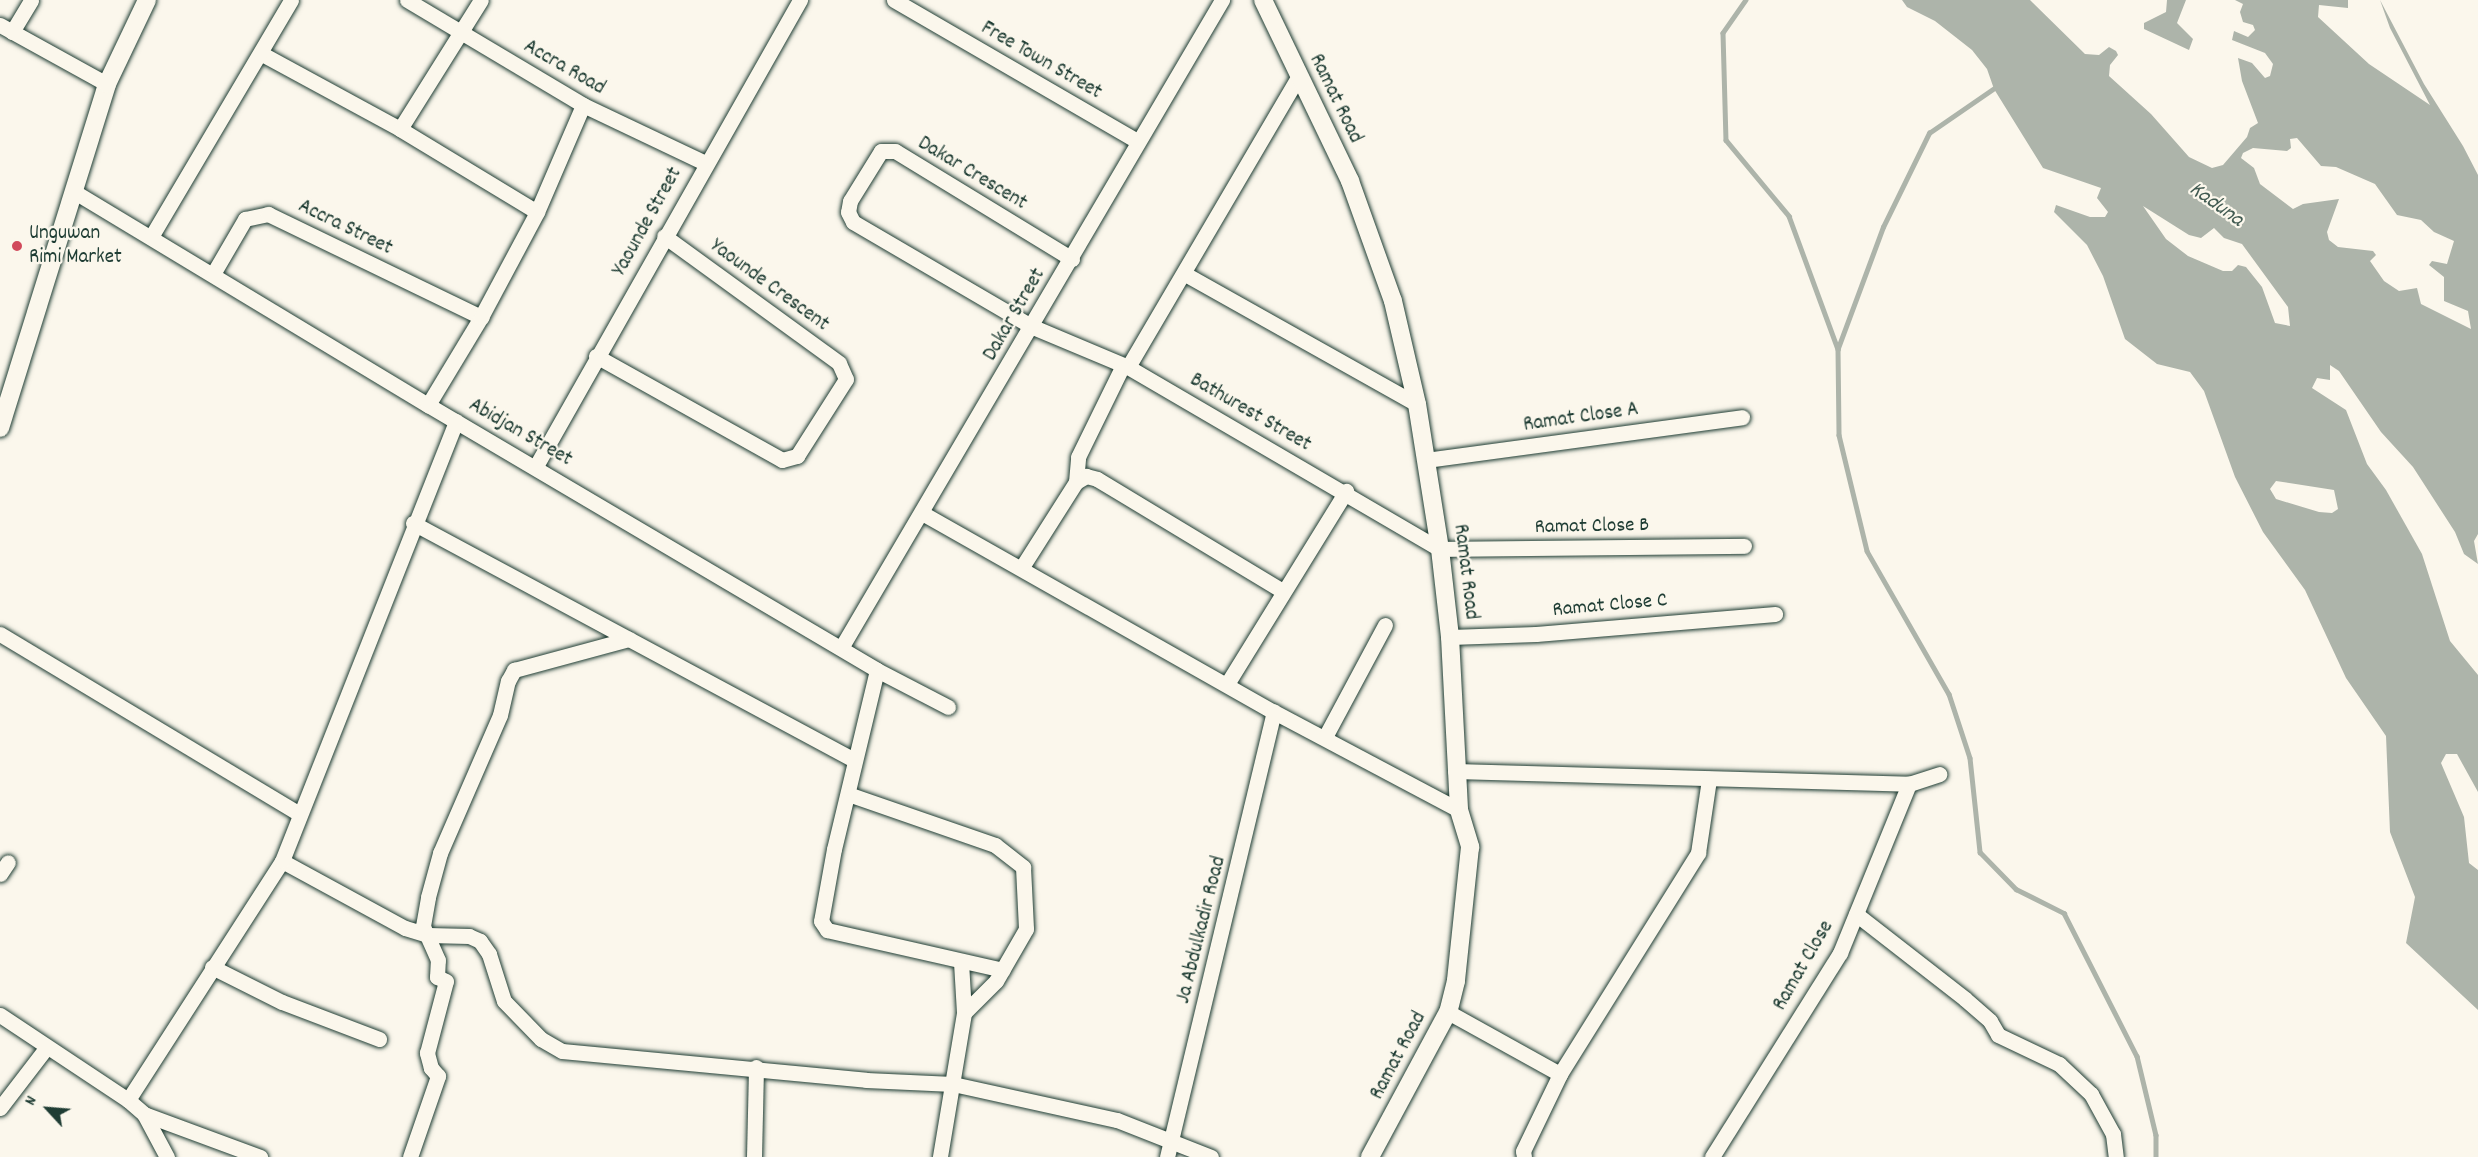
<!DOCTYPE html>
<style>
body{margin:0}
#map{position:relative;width:2478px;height:1157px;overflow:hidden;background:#fbf7ec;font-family:Dekko,sans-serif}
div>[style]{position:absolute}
.water>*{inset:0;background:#adb4aa}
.stream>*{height:4.5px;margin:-2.25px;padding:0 2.25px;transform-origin:2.25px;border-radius:2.25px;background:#adb4aa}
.roads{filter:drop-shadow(0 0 2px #1f3d34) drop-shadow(0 0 2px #1f3d34)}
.minor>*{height:15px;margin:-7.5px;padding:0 7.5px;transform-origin:7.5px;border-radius:7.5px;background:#fbf7ec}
.tertiary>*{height:18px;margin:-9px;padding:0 9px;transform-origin:9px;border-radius:9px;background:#fbf7ec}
.dots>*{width:16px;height:16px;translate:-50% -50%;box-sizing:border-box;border:3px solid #fbf7ec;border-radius:50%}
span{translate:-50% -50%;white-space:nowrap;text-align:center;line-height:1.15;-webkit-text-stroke:4.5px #fbf7ec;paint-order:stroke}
.street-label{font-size:21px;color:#1f3d34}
.poi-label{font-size:21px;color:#1f3d34}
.left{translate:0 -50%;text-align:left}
.water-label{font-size:22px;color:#425b52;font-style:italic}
.north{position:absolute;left:18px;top:1079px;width:60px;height:60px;-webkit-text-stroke:4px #fbf7ec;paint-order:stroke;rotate:296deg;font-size:16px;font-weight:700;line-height:24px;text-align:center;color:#1f3d34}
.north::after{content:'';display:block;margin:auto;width:21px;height:27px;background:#1f3d34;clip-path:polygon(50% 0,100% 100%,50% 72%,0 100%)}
</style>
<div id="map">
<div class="water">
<i style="clip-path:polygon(evenodd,1902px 0,2030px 0,2085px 54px,2099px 55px,2109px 47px,2116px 51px,2118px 55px,2110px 65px,2109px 76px,2151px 114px,2189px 157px,2212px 168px,2223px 165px,2247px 137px,2250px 128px,2258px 123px,2242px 81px,2238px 58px,2252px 63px,2265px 78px,2270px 76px,2273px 64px,2265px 53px,2232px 40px,2234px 31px,2248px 37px,2255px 30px,2253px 25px,2243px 22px,2240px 12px,2243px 4px,2235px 0,2348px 0,2348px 8px,2319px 5px,2318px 17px,2369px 64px,2430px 105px,2390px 28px,2380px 0,2424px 84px,2463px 146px,2478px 175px,2478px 534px,2474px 541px,2478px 564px,2464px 554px,2455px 532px,2413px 467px,2381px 432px,2339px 371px,2330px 365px,2330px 380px,2317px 378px,2312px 388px,2346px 410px,2367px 464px,2386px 490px,2422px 554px,2450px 641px,2478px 675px,2478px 792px,2457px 754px,2446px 754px,2441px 763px,2464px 817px,2469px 863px,2478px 870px,2478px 1010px,2406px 943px,2415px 897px,2390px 832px,2386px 736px,2346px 678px,2305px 590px,2263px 532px,2235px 477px,2204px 391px,2190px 372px,2157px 364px,2125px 339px,2103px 276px,2087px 245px,2054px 212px,2056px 205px,2090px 217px,2105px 217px,2108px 212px,2097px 198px,2101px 188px,2043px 168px,1994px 89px,1987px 69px,1972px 50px,1935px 21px,1907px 7px,1902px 0,2297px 138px,2321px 166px,2336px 167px,2375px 184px,2397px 215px,2421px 220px,2434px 232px,2454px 241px,2447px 264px,2432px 261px,2429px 265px,2444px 277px,2444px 301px,2468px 311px,2471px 329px,2421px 304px,2417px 288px,2399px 291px,2384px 281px,2370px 261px,2376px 255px,2373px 251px,2338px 247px,2329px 240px,2327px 232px,2339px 199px,2303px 204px,2293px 209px,2260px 184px,2254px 168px,2241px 158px,2243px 153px,2253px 148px,2287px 151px,2291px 148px,2290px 139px,2297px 138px,1902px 0,2143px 206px,2189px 235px,2201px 238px,2214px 228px,2224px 238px,2242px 244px,2288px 307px,2290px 326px,2275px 323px,2262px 287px,2246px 267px,2238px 265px,2232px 271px,2223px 271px,2188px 256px,2166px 239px,2143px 206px,1902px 0,2276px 481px,2334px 490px,2338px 509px,2332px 513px,2319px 512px,2276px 499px,2270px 489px,2276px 481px)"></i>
<i style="clip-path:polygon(2167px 0,2186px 0,2177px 23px,2193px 39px,2189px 50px,2144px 29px,2144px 23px,2166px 12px)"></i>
</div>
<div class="stream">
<i style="left:1746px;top:0;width:40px;rotate:124.9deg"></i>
<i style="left:1723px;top:33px;width:107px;rotate:88.4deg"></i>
<i style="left:1726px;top:140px;width:99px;rotate:50.3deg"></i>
<i style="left:1789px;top:216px;width:142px;rotate:69.8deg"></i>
<i style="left:1838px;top:349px;width:86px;rotate:89.3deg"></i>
<i style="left:1839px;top:435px;width:119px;rotate:76.4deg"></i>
<i style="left:1867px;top:551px;width:165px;rotate:60.2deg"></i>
<i style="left:1949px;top:694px;width:67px;rotate:71.8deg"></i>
<i style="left:1970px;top:758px;width:95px;rotate:83.9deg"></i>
<i style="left:1980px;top:852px;width:52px;rotate:45.8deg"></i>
<i style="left:2016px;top:889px;width:54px;rotate:26.6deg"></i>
<i style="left:2064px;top:913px;width:161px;rotate:63deg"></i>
<i style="left:2137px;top:1056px;width:81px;rotate:76.5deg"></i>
<i style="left:2156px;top:1135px;width:22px;rotate:90deg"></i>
<i style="left:1838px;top:348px;width:129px;rotate:-69.6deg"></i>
<i style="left:1883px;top:227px;width:105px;rotate:-63.9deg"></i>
<i style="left:1929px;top:133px;width:81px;rotate:-34.5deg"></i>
</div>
<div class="roads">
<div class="minor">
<i style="left:407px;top:0;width:205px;rotate:30.8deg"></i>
<i style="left:583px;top:105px;width:135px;rotate:25.4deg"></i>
<i style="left:894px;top:0;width:281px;rotate:30.1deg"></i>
<i style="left:0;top:25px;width:122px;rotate:28.9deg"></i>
<i style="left:12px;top:32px;width:37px;rotate:-59deg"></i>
<i style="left:262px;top:54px;width:157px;rotate:28.5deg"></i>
<i style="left:400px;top:129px;width:160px;rotate:31.2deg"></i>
<i style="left:400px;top:129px;width:152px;rotate:-57.9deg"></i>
<i style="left:73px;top:191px;width:415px;rotate:31.1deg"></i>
<i style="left:428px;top:405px;width:521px;rotate:30.55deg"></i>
<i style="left:877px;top:670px;width:80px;rotate:27.5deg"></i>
<i style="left:151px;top:237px;width:275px;rotate:-59.4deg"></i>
<i style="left:1072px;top:259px;width:207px;rotate:-148.6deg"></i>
<i style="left:895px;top:151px;width:14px;rotate:180deg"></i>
<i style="left:881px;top:151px;width:59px;rotate:121.8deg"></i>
<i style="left:850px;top:201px;width:11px;rotate:100deg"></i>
<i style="left:848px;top:212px;width:11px;rotate:63deg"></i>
<i style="left:853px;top:222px;width:208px;rotate:30.3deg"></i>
<i style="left:1033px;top:327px;width:103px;rotate:22.8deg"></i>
<i style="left:1128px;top:367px;width:361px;rotate:30.3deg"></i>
<i style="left:1440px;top:549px;width:304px;rotate:-0.6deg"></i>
<i style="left:213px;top:274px;width:64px;rotate:-59.8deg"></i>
<i style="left:245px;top:219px;width:24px;rotate:-12deg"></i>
<i style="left:268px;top:214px;width:237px;rotate:25.8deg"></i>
<i style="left:1185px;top:274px;width:266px;rotate:29.3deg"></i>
<i style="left:596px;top:356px;width:213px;rotate:29.2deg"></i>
<i style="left:782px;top:460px;width:16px;rotate:-15deg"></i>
<i style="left:797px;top:456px;width:91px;rotate:-57.5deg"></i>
<i style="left:846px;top:379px;width:17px;rotate:-114deg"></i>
<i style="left:839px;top:363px;width:216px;rotate:-144deg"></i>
<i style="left:1128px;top:367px;width:336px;rotate:-59.6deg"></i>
<i style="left:428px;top:405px;width:103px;rotate:-58.9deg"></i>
<i style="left:481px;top:317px;width:119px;rotate:-61.9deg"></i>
<i style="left:537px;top:212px;width:116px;rotate:-66.7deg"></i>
<i style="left:1426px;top:460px;width:319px;rotate:-7.7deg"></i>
<i style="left:536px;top:466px;width:536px;rotate:-60.47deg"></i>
<i style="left:1076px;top:482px;width:25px;rotate:-85deg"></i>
<i style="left:1078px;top:457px;width:100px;rotate:-63.9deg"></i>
<i style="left:922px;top:513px;width:404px;rotate:29.5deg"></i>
<i style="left:1274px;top:712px;width:209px;rotate:27.9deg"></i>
<i style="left:413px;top:523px;width:501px;rotate:28.25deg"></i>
<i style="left:1022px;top:567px;width:101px;rotate:-57.6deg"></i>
<i style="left:1076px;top:482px;width:12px;rotate:-31deg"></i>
<i style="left:1086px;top:476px;width:11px;rotate:15deg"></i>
<i style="left:1097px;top:479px;width:217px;rotate:31.1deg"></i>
<i style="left:0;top:634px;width:348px;rotate:31deg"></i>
<i style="left:1450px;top:637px;width:86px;rotate:-2deg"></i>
<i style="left:1536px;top:634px;width:240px;rotate:-4.8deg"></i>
<i style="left:841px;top:648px;width:752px;rotate:-59.55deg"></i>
<i style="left:877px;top:670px;width:184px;rotate:103.5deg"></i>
<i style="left:834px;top:849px;width:73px;rotate:100.2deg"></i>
<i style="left:821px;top:921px;width:11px;rotate:56deg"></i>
<i style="left:827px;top:930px;width:180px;rotate:12.8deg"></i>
<i style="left:1227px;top:684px;width:227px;rotate:-58.3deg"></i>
<i style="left:1325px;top:737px;width:127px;rotate:-61.8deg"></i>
<i style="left:1455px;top:771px;width:454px;rotate:1.6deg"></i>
<i style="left:1909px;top:784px;width:32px;rotate:-18deg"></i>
<i style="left:848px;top:794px;width:156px;rotate:19.1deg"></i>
<i style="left:995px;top:845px;width:36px;rotate:38deg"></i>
<i style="left:1023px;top:867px;width:62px;rotate:87.2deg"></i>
<i style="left:1026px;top:929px;width:60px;rotate:120deg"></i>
<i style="left:996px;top:981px;width:45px;rotate:135deg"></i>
<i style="left:964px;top:1013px;width:146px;rotate:99.5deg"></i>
<i style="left:282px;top:861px;width:140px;rotate:28.6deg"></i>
<i style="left:405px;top:928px;width:24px;rotate:17deg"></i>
<i style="left:428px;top:935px;width:41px;rotate:1.4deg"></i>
<i style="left:469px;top:936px;width:12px;rotate:24deg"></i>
<i style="left:480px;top:941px;width:16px;rotate:55deg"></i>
<i style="left:489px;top:954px;width:49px;rotate:72.3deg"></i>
<i style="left:504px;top:1001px;width:53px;rotate:45.8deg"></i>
<i style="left:541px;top:1039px;width:24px;rotate:30deg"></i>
<i style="left:562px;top:1051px;width:305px;rotate:5.4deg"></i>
<i style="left:866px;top:1080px;width:87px;rotate:2.6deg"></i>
<i style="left:953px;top:1084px;width:168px;rotate:12.4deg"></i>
<i style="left:1117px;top:1120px;width:101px;rotate:21.5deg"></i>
<i style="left:0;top:874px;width:14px;rotate:-56deg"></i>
<i style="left:1856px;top:914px;width:138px;rotate:37.9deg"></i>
<i style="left:1965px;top:999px;width:33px;rotate:41deg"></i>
<i style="left:1990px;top:1021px;width:16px;rotate:60deg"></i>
<i style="left:1998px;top:1035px;width:68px;rotate:25.4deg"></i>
<i style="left:2059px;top:1064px;width:44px;rotate:43.2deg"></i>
<i style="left:2091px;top:1094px;width:46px;rotate:61.2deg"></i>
<i style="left:2113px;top:1134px;width:23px;rotate:83deg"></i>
<i style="left:961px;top:962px;width:51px;rotate:86.6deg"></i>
<i style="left:212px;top:967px;width:78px;rotate:26.6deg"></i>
<i style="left:282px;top:1002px;width:104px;rotate:20.9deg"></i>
<i style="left:1448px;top:1012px;width:128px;rotate:29deg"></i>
<i style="left:0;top:1015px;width:154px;rotate:33.6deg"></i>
<i style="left:128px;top:1100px;width:21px;rotate:41deg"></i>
<i style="left:144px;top:1114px;width:49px;rotate:61.9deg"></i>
<i style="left:128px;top:1100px;width:284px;rotate:-57.2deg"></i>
<i style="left:282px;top:861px;width:473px;rotate:-68.4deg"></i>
<i style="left:0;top:1108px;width:76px;rotate:-52.5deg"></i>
<i style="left:144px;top:1114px;width:124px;rotate:20.3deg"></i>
<i style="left:410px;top:1157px;width:86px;rotate:-70.9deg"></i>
<i style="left:438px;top:1076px;width:11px;rotate:-131deg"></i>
<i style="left:431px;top:1068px;width:16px;rotate:-105deg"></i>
<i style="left:427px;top:1053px;width:74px;rotate:-75.2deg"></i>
<i style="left:446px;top:981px;width:10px;rotate:-156deg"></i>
<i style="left:437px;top:977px;width:17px;rotate:-87deg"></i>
<i style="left:438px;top:960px;width:37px;rotate:-114deg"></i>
<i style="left:423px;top:926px;width:29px;rotate:-80deg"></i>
<i style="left:428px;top:897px;width:46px;rotate:-74.7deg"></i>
<i style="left:440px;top:853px;width:150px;rotate:-66.5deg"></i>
<i style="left:500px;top:715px;width:35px;rotate:-77deg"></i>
<i style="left:508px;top:681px;width:13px;rotate:-61deg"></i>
<i style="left:514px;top:670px;width:119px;rotate:-15.1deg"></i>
<i style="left:754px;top:1157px;width:90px;rotate:-88.7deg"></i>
<i style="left:1167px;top:1157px;width:458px;rotate:-76.5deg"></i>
<i style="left:1524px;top:1157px;width:6px;rotate:-99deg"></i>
<i style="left:1523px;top:1151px;width:85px;rotate:-64.3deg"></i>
<i style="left:1560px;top:1074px;width:261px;rotate:-58deg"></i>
<i style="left:1698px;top:853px;width:75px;rotate:-81.5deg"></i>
<i style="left:1712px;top:1157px;width:241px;rotate:-57.9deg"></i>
<i style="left:1840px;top:953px;width:183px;rotate:-67.8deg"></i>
</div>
<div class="tertiary">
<i style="left:1263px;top:0;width:201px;rotate:64.3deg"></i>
<i style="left:1350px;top:181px;width:127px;rotate:70.3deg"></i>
<i style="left:1393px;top:301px;width:106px;rotate:76.9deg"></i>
<i style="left:1417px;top:404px;width:147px;rotate:81deg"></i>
<i style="left:1440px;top:549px;width:89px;rotate:83.5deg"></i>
<i style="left:1450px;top:637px;width:173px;rotate:87deg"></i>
<i style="left:1459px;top:810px;width:39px;rotate:73deg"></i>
<i style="left:1470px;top:847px;width:135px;rotate:96deg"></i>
<i style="left:1456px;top:981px;width:32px;rotate:104deg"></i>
<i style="left:1448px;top:1012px;width:165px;rotate:118.3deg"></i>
<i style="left:0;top:428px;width:360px;rotate:-72.7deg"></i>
<i style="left:107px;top:84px;width:93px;rotate:-64.5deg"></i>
</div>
</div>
<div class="dots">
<i style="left:17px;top:246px;background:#d1495b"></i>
</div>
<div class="street-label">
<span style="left:1041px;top:61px;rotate:30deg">Free Town Street</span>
<span style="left:564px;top:68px;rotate:30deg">Accra Road</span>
<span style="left:1335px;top:99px;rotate:64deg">Ramat Road</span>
<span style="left:972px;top:174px;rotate:31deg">Dakar Crescent</span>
<span style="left:648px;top:222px;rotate:-61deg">Yaounde Street</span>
<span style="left:345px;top:228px;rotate:26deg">Accra Street</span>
<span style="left:769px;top:286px;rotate:36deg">Yaounde Crescent</span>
<span style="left:1015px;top:315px;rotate:-60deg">Dakar Street</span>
<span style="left:1250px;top:413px;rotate:30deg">Bathurest Street</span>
<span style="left:1581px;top:418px;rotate:-8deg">Ramat Close A</span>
<span style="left:520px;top:433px;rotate:30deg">Abidjan Street</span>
<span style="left:1592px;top:527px;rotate:-1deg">Ramat Close B</span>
<span style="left:1465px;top:572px;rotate:83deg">Ramat Road</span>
<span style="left:1610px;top:606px;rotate:-5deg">Ramat Close C</span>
<span style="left:1202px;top:930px;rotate:-76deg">Ja Abdulkadir Road</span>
<span style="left:1804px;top:966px;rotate:-60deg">Ramat Close</span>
<span style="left:1399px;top:1056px;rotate:-62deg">Ramat Road</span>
</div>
<div class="poi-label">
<span class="left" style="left:29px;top:246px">Unguwan<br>Rimi Market</span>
</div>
<div class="water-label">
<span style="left:2216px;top:205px;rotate:36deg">Kaduna</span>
</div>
<div class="north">N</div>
</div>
